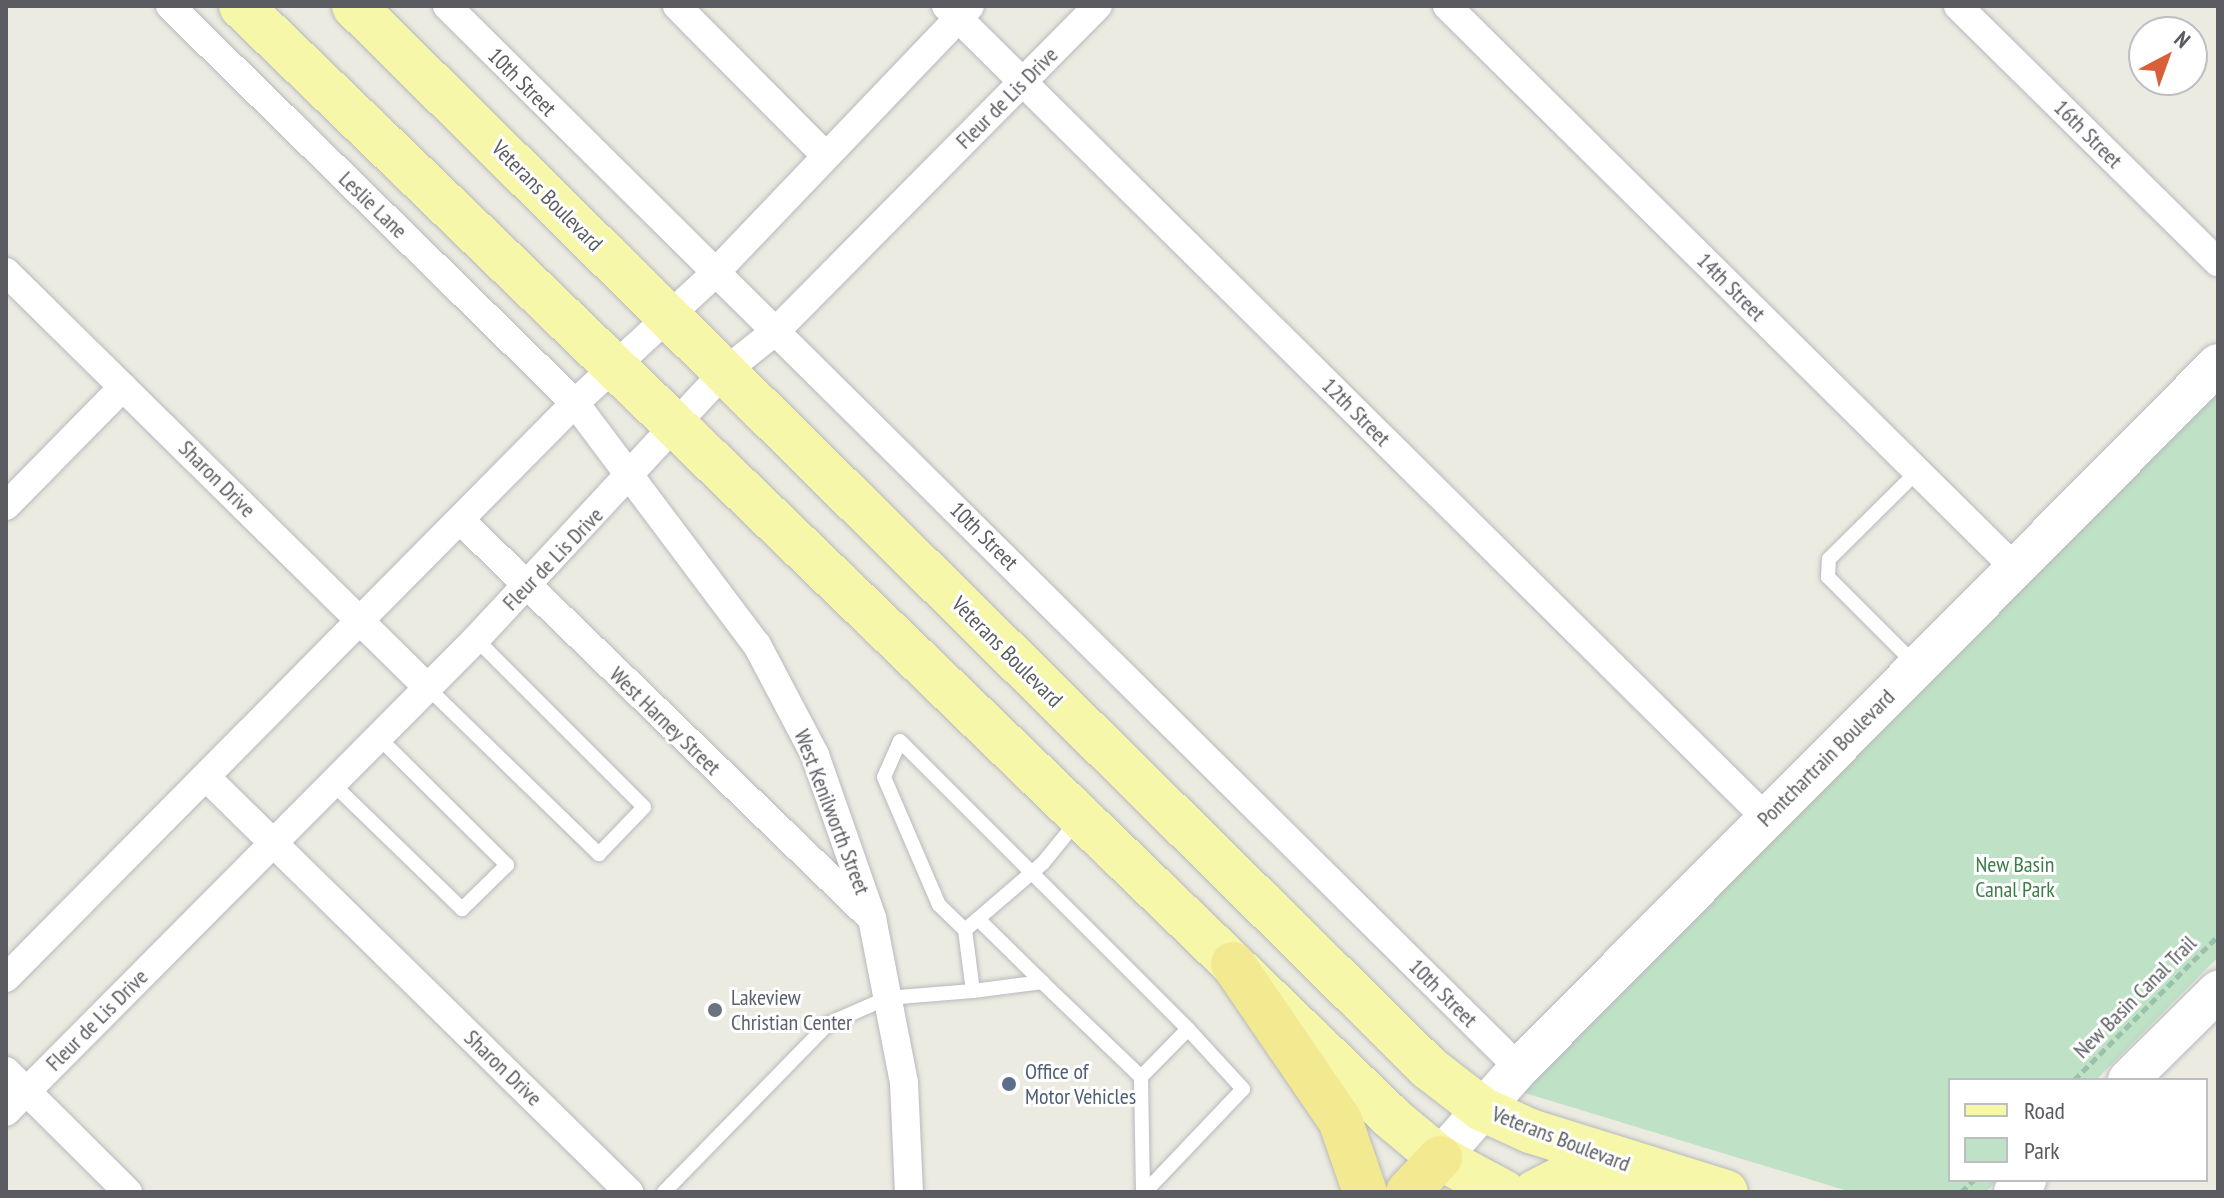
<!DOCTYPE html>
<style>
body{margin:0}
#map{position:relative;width:2224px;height:1198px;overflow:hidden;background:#ebebe1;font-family:"PT Sans Narrow",sans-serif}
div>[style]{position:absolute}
.green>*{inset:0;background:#bfe1c5}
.path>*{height:5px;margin-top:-2.5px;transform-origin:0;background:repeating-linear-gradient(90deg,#9ac1ab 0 8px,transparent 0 12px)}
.roads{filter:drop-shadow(0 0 2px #b7b8bd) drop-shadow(0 0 2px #b7b8bd)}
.lane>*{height:14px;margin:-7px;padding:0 7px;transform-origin:7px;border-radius:7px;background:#fff}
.street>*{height:28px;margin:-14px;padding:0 14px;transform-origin:14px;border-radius:14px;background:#fff}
.secondary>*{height:40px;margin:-20px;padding:0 20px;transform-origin:20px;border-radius:20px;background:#fff}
.primary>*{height:44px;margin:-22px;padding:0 22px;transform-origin:22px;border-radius:22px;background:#f7f7aa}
.highway>*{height:44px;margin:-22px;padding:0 22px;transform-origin:22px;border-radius:22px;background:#f3e991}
.dots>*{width:22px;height:22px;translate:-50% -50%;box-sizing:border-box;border:4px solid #fff;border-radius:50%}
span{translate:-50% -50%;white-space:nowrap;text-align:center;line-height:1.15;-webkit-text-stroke:6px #fff;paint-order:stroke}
.street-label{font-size:22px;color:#5a5c61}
.park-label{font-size:22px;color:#3b7e49}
.worship-label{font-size:22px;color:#5b616d}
.left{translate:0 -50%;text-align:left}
.service-label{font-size:22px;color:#4e5e75}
.frame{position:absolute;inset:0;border:8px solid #5a5c61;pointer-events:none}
.legend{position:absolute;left:1948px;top:1078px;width:260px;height:104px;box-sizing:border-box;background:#fff;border:2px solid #bdbec0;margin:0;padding:10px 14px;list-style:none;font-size:24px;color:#5a5c61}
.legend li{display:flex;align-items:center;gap:16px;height:40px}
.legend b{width:40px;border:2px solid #bdbec0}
.north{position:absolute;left:2128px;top:16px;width:80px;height:80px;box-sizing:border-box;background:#fff;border:2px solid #bdbec0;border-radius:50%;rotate:41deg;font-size:22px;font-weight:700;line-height:32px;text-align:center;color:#5a5c61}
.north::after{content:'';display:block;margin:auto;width:28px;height:36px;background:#d95f3a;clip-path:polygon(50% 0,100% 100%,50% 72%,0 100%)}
</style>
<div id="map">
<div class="green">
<i style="clip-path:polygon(2218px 386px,2218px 957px,2096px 1080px,1950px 1080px,1950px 1180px,1997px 1180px,1986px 1192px,1851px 1192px,1518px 1091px)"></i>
</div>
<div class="path">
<i style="left:2074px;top:1080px;width:204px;rotate:-45deg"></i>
<i style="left:1961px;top:1192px;width:18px;rotate:-43deg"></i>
</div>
<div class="roads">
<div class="lane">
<i style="left:1917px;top:666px;width:126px;rotate:-135deg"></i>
<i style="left:1828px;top:577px;width:18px;rotate:-87deg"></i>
<i style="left:1829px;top:559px;width:125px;rotate:-44.7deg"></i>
<i style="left:427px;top:687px;width:240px;rotate:44.2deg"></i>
<i style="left:599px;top:854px;width:65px;rotate:-46.2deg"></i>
<i style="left:644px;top:807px;width:238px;rotate:-135deg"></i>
<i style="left:333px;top:784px;width:180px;rotate:44.1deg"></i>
<i style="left:462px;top:909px;width:63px;rotate:-44.4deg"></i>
<i style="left:507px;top:865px;width:182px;rotate:-135.2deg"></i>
<i style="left:978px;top:919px;width:90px;rotate:44.5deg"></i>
<i style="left:965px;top:930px;width:36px;rotate:-136deg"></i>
<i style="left:939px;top:905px;width:139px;rotate:-113.3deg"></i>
<i style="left:884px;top:777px;width:39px;rotate:-66deg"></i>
<i style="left:900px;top:741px;width:407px;rotate:45deg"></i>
<i style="left:1188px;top:1029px;width:67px;rotate:134.4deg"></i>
<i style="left:973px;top:991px;width:70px;rotate:-7.4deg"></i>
<i style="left:1042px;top:982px;width:137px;rotate:43.8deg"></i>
<i style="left:1141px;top:1077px;width:115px;rotate:89deg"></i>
<i style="left:664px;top:1192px;width:235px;rotate:-45.7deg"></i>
<i style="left:828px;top:1024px;width:64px;rotate:-23.8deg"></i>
<i style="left:887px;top:998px;width:86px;rotate:-4.7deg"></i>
<i style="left:973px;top:991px;width:62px;rotate:-97.5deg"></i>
<i style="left:965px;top:930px;width:103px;rotate:-40.7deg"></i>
<i style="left:1043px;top:863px;width:54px;rotate:-51deg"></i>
<i style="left:1145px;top:1192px;width:142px;rotate:-46.4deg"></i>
<i style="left:1243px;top:1089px;width:81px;rotate:-132.5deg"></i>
</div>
<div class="street">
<i style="left:170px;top:6px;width:567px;rotate:44.43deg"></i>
<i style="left:575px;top:403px;width:303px;rotate:53.1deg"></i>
<i style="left:757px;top:645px;width:124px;rotate:62.2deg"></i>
<i style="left:815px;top:755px;width:173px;rotate:70.7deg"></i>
<i style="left:872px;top:918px;width:168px;rotate:79deg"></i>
<i style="left:904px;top:1083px;width:109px;rotate:87.4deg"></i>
<i style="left:447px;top:6px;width:1509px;rotate:44.73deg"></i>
<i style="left:677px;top:6px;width:210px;rotate:45.2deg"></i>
<i style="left:946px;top:6px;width:1154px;rotate:44.72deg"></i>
<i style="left:1447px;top:6px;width:799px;rotate:44.7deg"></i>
<i style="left:1958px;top:6px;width:365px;rotate:44.6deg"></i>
<i style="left:6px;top:272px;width:591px;rotate:44.59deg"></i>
<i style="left:6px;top:506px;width:167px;rotate:-45.5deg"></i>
<i style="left:461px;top:521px;width:566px;rotate:44.07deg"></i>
<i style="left:206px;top:777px;width:593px;rotate:44.45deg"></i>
<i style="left:6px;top:978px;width:809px;rotate:-45.3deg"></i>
<i style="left:575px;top:403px;width:187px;rotate:-42.8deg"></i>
<i style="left:712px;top:276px;width:373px;rotate:-46.3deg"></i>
<i style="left:6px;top:1071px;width:172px;rotate:44.8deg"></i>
<i style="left:6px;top:1112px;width:667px;rotate:-45.18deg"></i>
<i style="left:476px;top:639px;width:364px;rotate:-47.1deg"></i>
<i style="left:724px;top:372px;width:68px;rotate:-38.4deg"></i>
<i style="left:777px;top:330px;width:456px;rotate:-45.3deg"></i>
</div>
<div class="secondary">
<i style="left:2128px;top:1080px;width:127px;rotate:-44.7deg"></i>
<i style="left:1440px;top:1158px;width:120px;rotate:-48.7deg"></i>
<i style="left:1519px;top:1068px;width:992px;rotate:-45.2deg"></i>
<i style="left:2014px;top:1192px;width:17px;rotate:-45deg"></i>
</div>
<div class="primary">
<i style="left:241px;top:6px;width:1602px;rotate:44.01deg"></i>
<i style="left:1393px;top:1119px;width:61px;rotate:39.7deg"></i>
<i style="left:1440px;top:1158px;width:72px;rotate:28deg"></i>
<i style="left:354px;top:6px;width:1511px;rotate:44.65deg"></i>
<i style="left:1429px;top:1068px;width:67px;rotate:37.7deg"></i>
<i style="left:1482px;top:1109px;width:53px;rotate:24.6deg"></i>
<i style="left:1530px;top:1131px;width:205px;rotate:17.3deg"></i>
<i style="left:1535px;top:1192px;width:36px;rotate:-27deg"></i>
<i style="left:1567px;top:1176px;width:57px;rotate:11.1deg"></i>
</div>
<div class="highway">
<i style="left:1233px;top:964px;width:189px;rotate:55.6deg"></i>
<i style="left:1340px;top:1120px;width:76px;rotate:70.9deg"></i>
<i style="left:1408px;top:1192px;width:47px;rotate:-46.7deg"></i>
</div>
</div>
<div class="dots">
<i style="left:715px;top:1010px;background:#6b7280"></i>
<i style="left:1009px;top:1084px;background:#5c6f8a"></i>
</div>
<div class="street-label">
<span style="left:522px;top:82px;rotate:45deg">10th Street</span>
<span style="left:1007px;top:98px;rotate:-45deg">Fleur de Lis Drive</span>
<span style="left:2088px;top:134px;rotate:45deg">16th Street</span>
<span style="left:547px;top:196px;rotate:45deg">Veterans Boulevard</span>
<span style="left:373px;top:205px;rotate:44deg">Leslie Lane</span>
<span style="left:1731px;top:287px;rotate:45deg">14th Street</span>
<span style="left:1356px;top:412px;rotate:45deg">12th Street</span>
<span style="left:217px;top:479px;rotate:45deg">Sharon Drive</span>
<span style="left:984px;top:536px;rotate:45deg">10th Street</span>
<span style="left:553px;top:559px;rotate:-46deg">Fleur de Lis Drive</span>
<span style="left:1007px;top:652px;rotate:45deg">Veterans Boulevard</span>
<span style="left:665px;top:721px;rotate:44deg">West Harney Street</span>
<span style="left:1826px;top:758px;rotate:-45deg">Pontchartrain Boulevard</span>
<span style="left:832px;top:812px;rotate:69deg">West Kenilworth Street</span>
<span style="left:1443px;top:993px;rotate:45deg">10th Street</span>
<span style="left:2135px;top:997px;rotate:-45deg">New Basin Canal Trail</span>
<span style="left:97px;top:1020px;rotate:-45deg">Fleur de Lis Drive</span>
<span style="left:503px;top:1068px;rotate:44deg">Sharon Drive</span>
<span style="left:1561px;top:1139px;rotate:21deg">Veterans Boulevard</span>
</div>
<div class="park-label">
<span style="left:2015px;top:877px">New Basin<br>Canal Park</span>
</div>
<div class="worship-label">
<span class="left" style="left:731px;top:1010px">Lakeview<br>Christian Center</span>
</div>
<div class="service-label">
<span class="left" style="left:1025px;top:1084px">Office of<br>Motor Vehicles</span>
</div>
<div class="frame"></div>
<ul class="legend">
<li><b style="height:10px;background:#f7f7aa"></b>Road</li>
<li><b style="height:22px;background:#bfe1c5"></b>Park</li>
</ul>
<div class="north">N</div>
</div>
